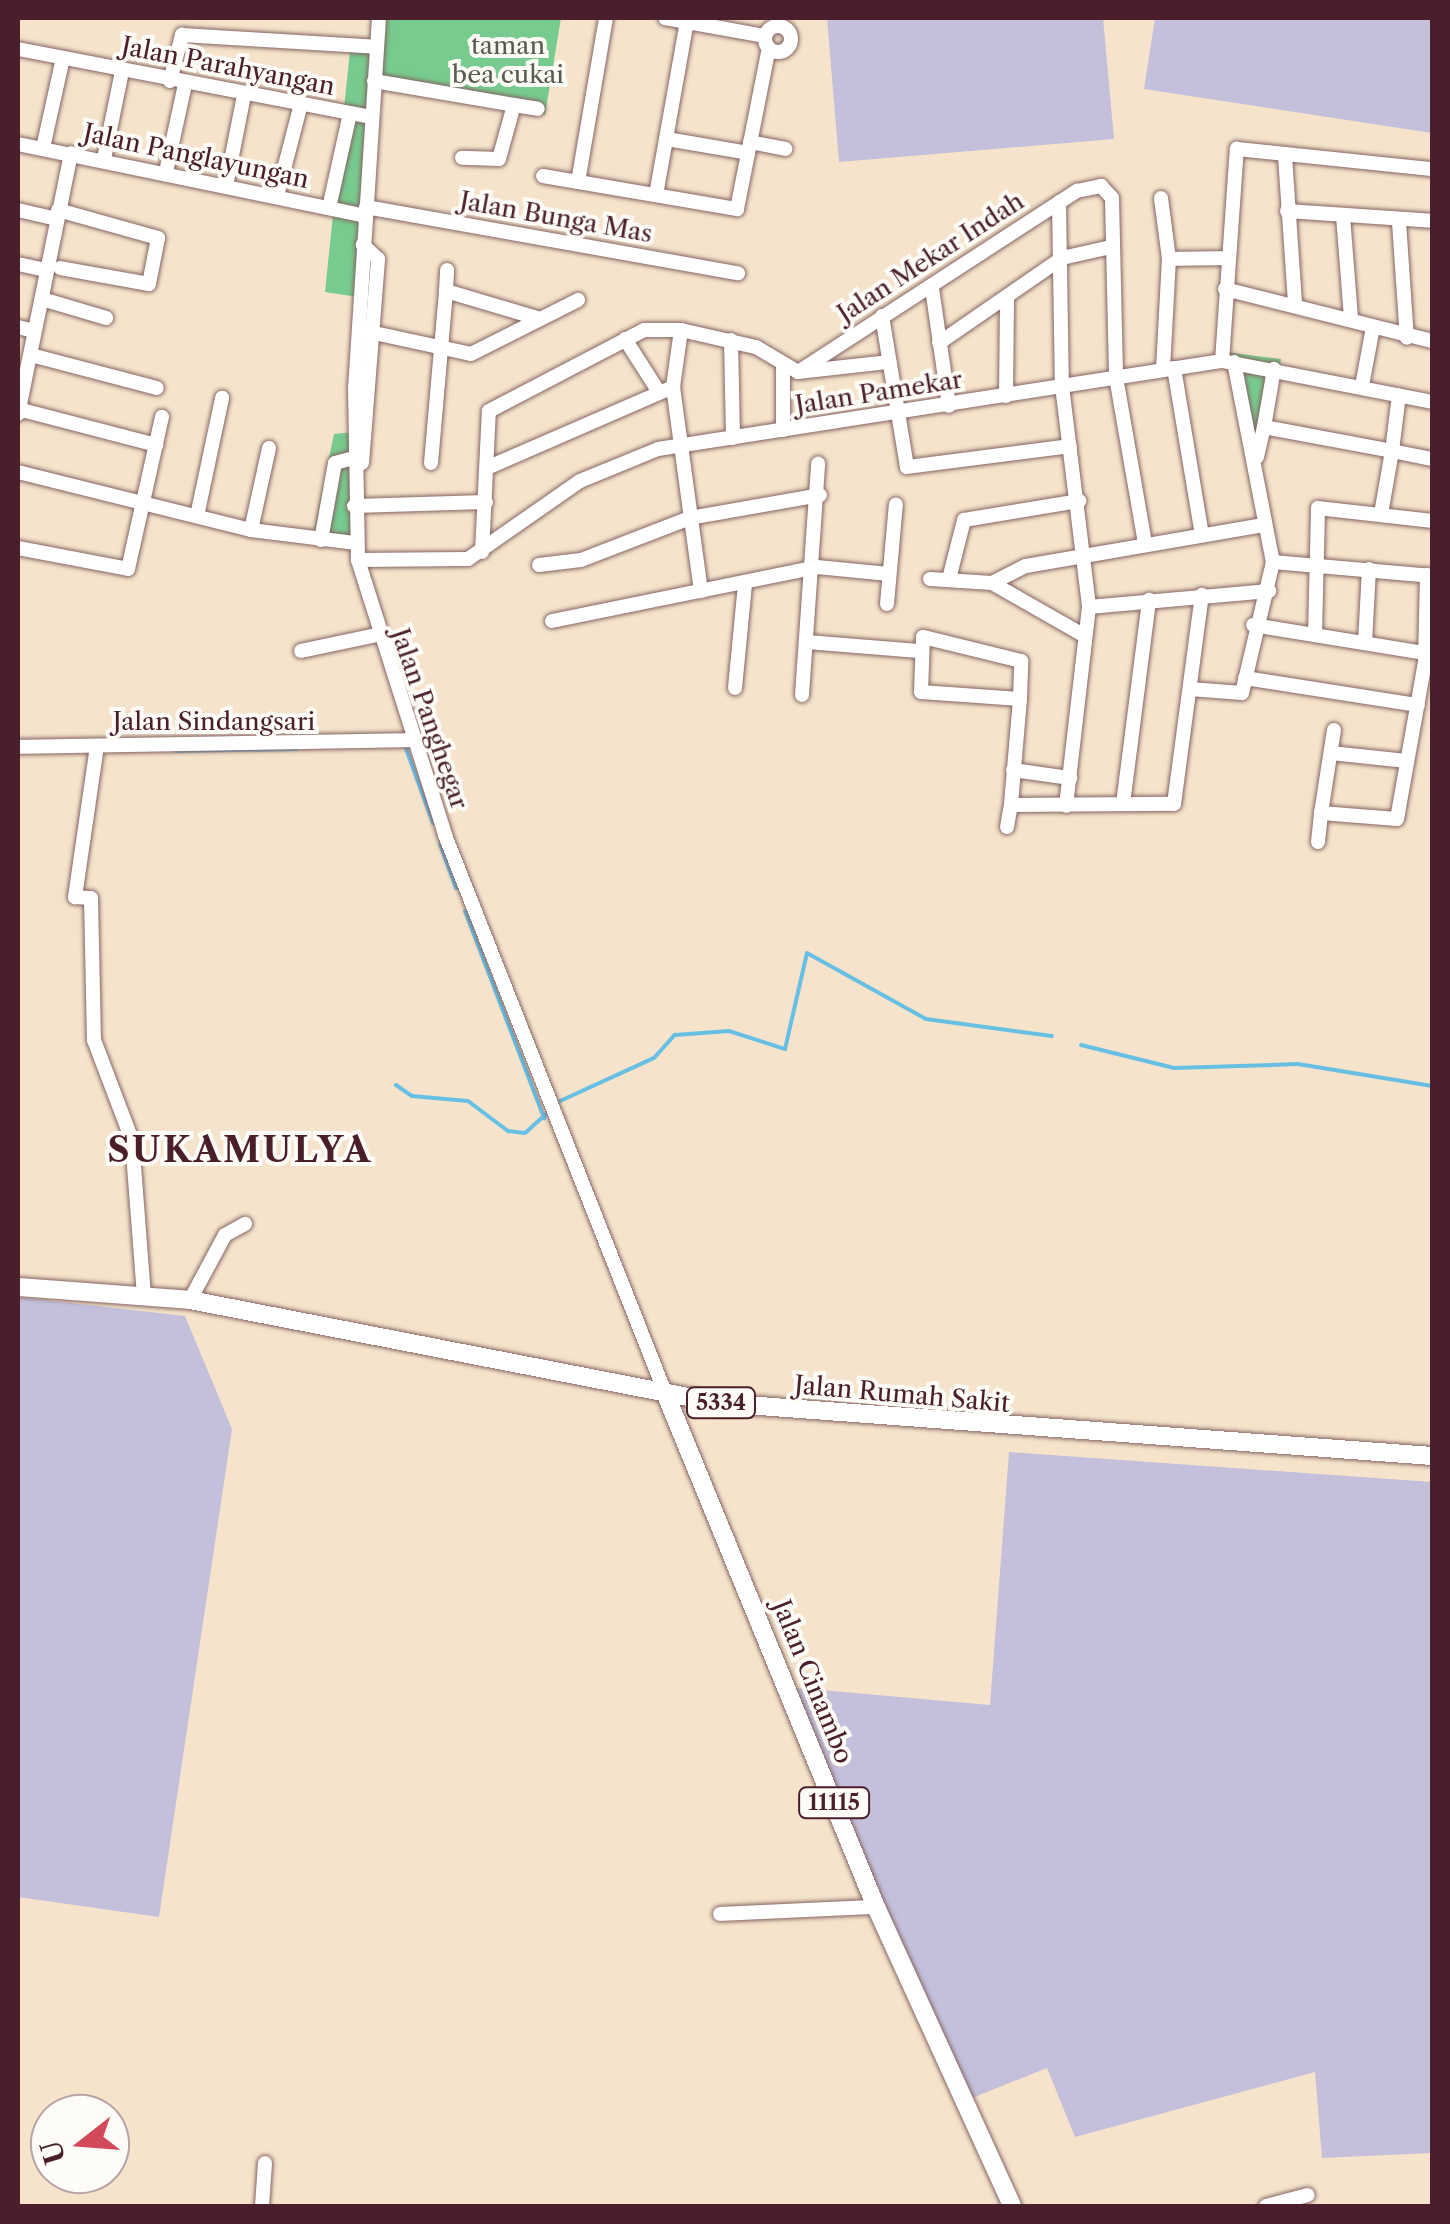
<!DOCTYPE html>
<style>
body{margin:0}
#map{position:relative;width:1450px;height:2224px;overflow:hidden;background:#f5e4cb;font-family:"Libre Caslon Text",serif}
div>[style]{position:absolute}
.industrial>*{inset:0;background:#c4c0db}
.green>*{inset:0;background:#77cb8e}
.stream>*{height:4px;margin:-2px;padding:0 2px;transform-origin:2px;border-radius:2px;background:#67bfe4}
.roads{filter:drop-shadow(0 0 2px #866463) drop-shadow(0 0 2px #866463)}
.minor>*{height:14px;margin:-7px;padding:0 7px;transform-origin:7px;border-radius:7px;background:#fff}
.minor>.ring{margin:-7px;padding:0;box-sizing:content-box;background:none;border:14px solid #fff;border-radius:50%}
.major>*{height:18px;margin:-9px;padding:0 9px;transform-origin:9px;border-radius:9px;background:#fff}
span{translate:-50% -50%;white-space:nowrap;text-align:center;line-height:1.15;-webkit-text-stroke:8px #fdfcf7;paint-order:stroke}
.shield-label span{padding:2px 8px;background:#fdfcf7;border:2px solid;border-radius:8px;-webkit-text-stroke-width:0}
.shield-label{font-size:22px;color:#4a1f2b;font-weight:700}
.park-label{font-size:25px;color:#5a5b4e}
.street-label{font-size:25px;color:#4a1f2b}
.district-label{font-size:35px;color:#4a1f2b;font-weight:700;letter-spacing:2.5px}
.frame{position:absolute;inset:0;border:20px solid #4a1f2b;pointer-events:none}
.north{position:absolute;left:30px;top:2094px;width:100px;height:100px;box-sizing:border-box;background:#fdfcf7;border:2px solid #b5a4a5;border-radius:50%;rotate:253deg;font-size:28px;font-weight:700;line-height:40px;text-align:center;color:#4a1f2b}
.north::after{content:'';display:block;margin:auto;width:35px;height:45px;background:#d1495b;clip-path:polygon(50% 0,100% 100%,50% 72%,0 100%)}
</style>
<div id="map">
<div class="industrial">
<i style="clip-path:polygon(827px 18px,1103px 18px,1114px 139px,839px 162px)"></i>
<i style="clip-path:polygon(1155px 18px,1432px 18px,1432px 133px,1144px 89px)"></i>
<i style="clip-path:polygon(18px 1297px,185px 1316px,232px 1429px,159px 1917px,18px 1897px)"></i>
<i style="clip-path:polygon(1009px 1452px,1432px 1482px,1431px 2153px,1322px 2158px,1315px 2072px,1075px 2137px,1047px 2068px,972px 2098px,787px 1687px,990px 1705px)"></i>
</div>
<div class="green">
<i style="clip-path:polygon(372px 18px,561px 18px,545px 115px,375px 79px,364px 298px,325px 292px,351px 41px,370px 41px)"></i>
<i style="clip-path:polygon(1225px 352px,1281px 359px,1262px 464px,1248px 458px)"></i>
<i style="clip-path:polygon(354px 432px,355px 540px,313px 535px,334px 434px)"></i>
</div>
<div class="stream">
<i style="left:405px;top:746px;width:82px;rotate:70deg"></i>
<i style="left:176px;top:751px;width:120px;rotate:-1deg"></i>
<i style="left:440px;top:844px;width:47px;rotate:70deg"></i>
<i style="left:465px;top:911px;width:222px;rotate:69.1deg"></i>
<i style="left:1081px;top:1045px;width:96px;rotate:13.9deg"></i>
<i style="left:1174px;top:1068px;width:124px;rotate:-1.8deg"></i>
<i style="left:1298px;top:1064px;width:136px;rotate:9.3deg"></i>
<i style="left:396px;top:1085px;width:19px;rotate:35deg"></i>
<i style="left:412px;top:1096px;width:56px;rotate:5.1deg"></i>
<i style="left:468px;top:1101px;width:50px;rotate:36.9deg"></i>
<i style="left:508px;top:1131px;width:17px;rotate:7deg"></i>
<i style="left:525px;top:1133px;width:28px;rotate:-42deg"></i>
<i style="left:560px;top:1101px;width:103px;rotate:-24.6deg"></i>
<i style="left:654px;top:1058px;width:31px;rotate:-48deg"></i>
<i style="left:675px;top:1035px;width:54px;rotate:-4.2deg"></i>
<i style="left:729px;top:1031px;width:59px;rotate:17.8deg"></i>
<i style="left:785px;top:1049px;width:98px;rotate:-77.1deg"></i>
<i style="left:807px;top:953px;width:136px;rotate:29deg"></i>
<i style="left:926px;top:1019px;width:127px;rotate:7.7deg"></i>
</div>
<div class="roads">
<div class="minor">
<i style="left:379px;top:18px;width:370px;rotate:93.7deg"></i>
<i style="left:355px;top:387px;width:173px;rotate:89deg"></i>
<i style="left:358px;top:560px;width:288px;rotate:72.4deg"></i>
<i style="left:445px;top:835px;width:602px;rotate:68.46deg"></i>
<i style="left:665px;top:18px;width:102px;rotate:10.2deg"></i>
<i class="ring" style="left:765px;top:26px;width:12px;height:12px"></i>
<i style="left:18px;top:49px;width:359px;rotate:10.9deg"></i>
<i style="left:170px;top:81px;width:48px;rotate:-75.4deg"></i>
<i style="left:182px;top:35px;width:194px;rotate:3.5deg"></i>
<i style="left:374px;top:81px;width:142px;rotate:9.7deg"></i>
<i style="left:514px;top:105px;width:56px;rotate:105.5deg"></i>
<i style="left:499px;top:159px;width:37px;rotate:-178deg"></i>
<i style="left:514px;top:105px;width:24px;rotate:9deg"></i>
<i style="left:667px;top:139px;width:82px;rotate:9.8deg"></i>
<i style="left:750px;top:142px;width:36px;rotate:11deg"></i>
<i style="left:18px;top:144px;width:354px;rotate:11.7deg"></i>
<i style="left:43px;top:148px;width:92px;rotate:-77.5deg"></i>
<i style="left:1285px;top:156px;width:148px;rotate:86.1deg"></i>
<i style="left:104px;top:159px;width:90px;rotate:-78.4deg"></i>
<i style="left:166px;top:172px;width:90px;rotate:-77.8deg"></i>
<i style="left:543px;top:176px;width:197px;rotate:9.7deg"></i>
<i style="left:737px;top:209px;width:164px;rotate:-78.8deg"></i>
<i style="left:578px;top:182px;width:166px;rotate:-80.3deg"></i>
<i style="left:226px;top:186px;width:93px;rotate:-78.8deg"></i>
<i style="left:656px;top:195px;width:177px;rotate:-79.9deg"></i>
<i style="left:277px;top:196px;width:95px;rotate:-75.4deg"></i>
<i style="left:1161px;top:198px;width:62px;rotate:82.5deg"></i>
<i style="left:1059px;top:202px;width:184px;rotate:89.1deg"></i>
<i style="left:1062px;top:386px;width:223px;rotate:83deg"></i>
<i style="left:1089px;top:607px;width:200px;rotate:96.6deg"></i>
<i style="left:366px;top:207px;width:378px;rotate:10.1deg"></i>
<i style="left:329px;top:208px;width:97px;rotate:-77.5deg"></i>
<i style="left:18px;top:210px;width:39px;rotate:13deg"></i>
<i style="left:58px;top:210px;width:104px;rotate:15.6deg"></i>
<i style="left:158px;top:238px;width:47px;rotate:101.1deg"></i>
<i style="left:149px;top:284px;width:90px;rotate:-169.8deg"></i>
<i style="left:1287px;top:211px;width:145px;rotate:3.9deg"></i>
<i style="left:1343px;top:216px;width:101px;rotate:85.5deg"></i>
<i style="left:1399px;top:222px;width:116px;rotate:86.1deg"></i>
<i style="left:18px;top:264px;width:29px;rotate:12deg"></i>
<i style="left:932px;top:288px;width:119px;rotate:81.8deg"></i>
<i style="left:1225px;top:289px;width:213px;rotate:14.1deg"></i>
<i style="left:446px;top:291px;width:21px;rotate:-87deg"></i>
<i style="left:42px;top:299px;width:67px;rotate:16.5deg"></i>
<i style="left:882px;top:316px;width:153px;rotate:80.6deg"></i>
<i style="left:907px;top:467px;width:164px;rotate:-7.3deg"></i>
<i style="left:18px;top:327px;width:16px;rotate:14deg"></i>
<i style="left:681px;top:330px;width:77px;rotate:12.8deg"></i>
<i style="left:756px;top:347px;width:49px;rotate:30.8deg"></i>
<i style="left:798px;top:372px;width:333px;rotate:-33deg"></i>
<i style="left:1077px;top:191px;width:25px;rotate:-12deg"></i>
<i style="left:1101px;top:186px;width:16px;rotate:47deg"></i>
<i style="left:1112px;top:198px;width:179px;rotate:88.7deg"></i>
<i style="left:1116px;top:377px;width:169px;rotate:80.1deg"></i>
<i style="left:365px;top:331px;width:108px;rotate:12.2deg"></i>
<i style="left:471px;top:354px;width:120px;rotate:-26.8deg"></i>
<i style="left:625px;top:339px;width:59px;rotate:57.4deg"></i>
<i style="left:731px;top:340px;width:98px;rotate:88.8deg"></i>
<i style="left:939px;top:343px;width:150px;rotate:-34.6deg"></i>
<i style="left:1062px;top:258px;width:50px;rotate:-12.7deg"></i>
<i style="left:31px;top:355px;width:130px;rotate:14.7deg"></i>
<i style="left:1222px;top:361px;width:213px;rotate:-86deg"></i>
<i style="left:1237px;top:149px;width:196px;rotate:5.9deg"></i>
<i style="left:1234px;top:362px;width:204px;rotate:79deg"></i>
<i style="left:1273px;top:562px;width:160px;rotate:5deg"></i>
<i style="left:1174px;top:368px;width:169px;rotate:80.5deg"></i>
<i style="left:1163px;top:369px;width:110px;rotate:-86.9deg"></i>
<i style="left:1169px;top:259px;width:57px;rotate:-1deg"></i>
<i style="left:798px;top:372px;width:92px;rotate:-6.3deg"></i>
<i style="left:1362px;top:386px;width:60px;rotate:-79.4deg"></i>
<i style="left:1006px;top:396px;width:97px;rotate:-89.4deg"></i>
<i style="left:18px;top:409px;width:143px;rotate:14.6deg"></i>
<i style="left:18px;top:414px;width:266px;rotate:-78.5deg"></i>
<i style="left:1264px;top:427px;width:59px;rotate:-80.2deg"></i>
<i style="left:783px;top:430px;width:65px;rotate:-90deg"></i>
<i style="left:1257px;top:457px;width:31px;rotate:-77deg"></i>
<i style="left:1264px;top:427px;width:130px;rotate:10.6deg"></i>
<i style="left:1392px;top:451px;width:56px;rotate:-82.9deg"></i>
<i style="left:362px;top:463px;width:205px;rotate:-85.5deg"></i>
<i style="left:378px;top:259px;width:21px;rotate:-137deg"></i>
<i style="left:431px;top:463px;width:173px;rotate:-85deg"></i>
<i style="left:446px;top:291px;width:95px;rotate:16.5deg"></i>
<i style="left:489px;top:467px;width:201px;rotate:-23.5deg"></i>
<i style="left:18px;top:472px;width:240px;rotate:14deg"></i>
<i style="left:251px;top:530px;width:106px;rotate:7.1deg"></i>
<i style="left:354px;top:506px;width:132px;rotate:-1.7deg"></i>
<i style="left:1381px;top:514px;width:64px;rotate:-80.1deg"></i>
<i style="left:1392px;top:451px;width:41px;rotate:11.3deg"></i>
<i style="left:197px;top:516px;width:121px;rotate:-78deg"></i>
<i style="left:251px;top:530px;width:84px;rotate:-77.6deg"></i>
<i style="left:321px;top:540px;width:78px;rotate:-79.7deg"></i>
<i style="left:335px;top:463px;width:20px;rotate:-15deg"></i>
<i style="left:18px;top:548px;width:112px;rotate:10.8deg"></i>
<i style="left:128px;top:569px;width:156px;rotate:-77.4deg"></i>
<i style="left:482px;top:552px;width:141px;rotate:-87.2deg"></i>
<i style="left:489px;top:411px;width:175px;rotate:-27.6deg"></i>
<i style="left:644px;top:330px;width:37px"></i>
<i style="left:681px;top:330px;width:58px;rotate:98deg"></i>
<i style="left:673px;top:387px;width:206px;rotate:82.2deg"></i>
<i style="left:358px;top:560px;width:110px;rotate:-0.5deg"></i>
<i style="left:468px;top:559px;width:136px;rotate:-34.9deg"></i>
<i style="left:580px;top:481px;width:84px;rotate:-22.3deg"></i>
<i style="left:658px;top:449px;width:571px;rotate:-8.87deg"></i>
<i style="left:1222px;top:361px;width:214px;rotate:11deg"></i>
<i style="left:539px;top:565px;width:42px;rotate:-6.8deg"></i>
<i style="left:581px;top:560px;width:117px;rotate:-21.1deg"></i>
<i style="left:690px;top:518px;width:132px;rotate:-10deg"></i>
<i style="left:930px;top:579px;width:62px;rotate:3.7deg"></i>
<i style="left:992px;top:583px;width:107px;rotate:29.7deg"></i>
<i style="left:949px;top:579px;width:61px;rotate:-75.7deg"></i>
<i style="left:964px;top:520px;width:117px;rotate:-9.4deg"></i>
<i style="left:992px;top:583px;width:38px;rotate:-27deg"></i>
<i style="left:1026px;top:566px;width:241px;rotate:-9.8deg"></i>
<i style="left:887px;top:604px;width:100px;rotate:-84.9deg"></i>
<i style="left:1089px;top:607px;width:181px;rotate:-5.1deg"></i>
<i style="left:552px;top:621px;width:270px;rotate:-11.5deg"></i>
<i style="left:817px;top:567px;width:72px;rotate:5.6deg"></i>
<i style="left:1253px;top:625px;width:179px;rotate:9.3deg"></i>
<i style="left:1315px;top:634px;width:126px;rotate:-88.6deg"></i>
<i style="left:1318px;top:508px;width:115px;rotate:6.5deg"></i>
<i style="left:808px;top:642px;width:110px;rotate:4.7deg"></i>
<i style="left:1365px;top:643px;width:74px;rotate:-86.9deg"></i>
<i style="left:301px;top:651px;width:77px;rotate:-12deg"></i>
<i style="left:1245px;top:678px;width:175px;rotate:8.9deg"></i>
<i style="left:735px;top:688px;width:104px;rotate:-84.5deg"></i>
<i style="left:1190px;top:689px;width:52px;rotate:4.4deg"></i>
<i style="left:1242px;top:693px;width:135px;rotate:-76.7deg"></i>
<i style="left:802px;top:695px;width:232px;rotate:-86deg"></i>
<i style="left:1020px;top:699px;width:38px;rotate:-88deg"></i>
<i style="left:1021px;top:661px;width:101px;rotate:-166.2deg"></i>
<i style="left:923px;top:637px;width:55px;rotate:92.1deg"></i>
<i style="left:921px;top:692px;width:99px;rotate:4deg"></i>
<i style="left:1020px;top:699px;width:106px;rotate:94.9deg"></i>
<i style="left:1011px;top:805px;width:163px;rotate:-0.4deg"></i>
<i style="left:1174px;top:804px;width:211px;rotate:-82.4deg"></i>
<i style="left:1334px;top:730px;width:84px;rotate:98.9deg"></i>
<i style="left:1321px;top:813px;width:76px;rotate:4.5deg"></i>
<i style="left:1397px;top:819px;width:159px;rotate:-79.9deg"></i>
<i style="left:1425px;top:662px;width:87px;rotate:-88.7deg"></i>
<i style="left:97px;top:746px;width:153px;rotate:98.3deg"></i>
<i style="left:75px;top:897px;width:16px;rotate:4deg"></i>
<i style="left:91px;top:898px;width:142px;rotate:88.8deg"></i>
<i style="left:94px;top:1040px;width:107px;rotate:69.2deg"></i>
<i style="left:132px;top:1140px;width:155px;rotate:85.6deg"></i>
<i style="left:18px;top:747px;width:394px;rotate:-1deg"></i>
<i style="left:1331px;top:753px;width:76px;rotate:6deg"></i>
<i style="left:1013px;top:770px;width:58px;rotate:8deg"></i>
<i style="left:1123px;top:804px;width:206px;rotate:-82.7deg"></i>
<i style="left:1007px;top:827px;width:22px;rotate:-80deg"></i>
<i style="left:1318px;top:842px;width:29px;rotate:-84deg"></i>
<i style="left:190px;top:1300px;width:74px;rotate:-61.7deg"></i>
<i style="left:225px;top:1235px;width:23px;rotate:-29deg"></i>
<i style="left:720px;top:1914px;width:156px;rotate:-2.6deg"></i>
<i style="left:262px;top:2206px;width:43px;rotate:-86deg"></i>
<i style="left:1266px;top:2206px;width:43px;rotate:-14.7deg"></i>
</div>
<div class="major">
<i style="left:18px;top:1287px;width:172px;rotate:4.3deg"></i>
<i style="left:190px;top:1300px;width:539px;rotate:11.02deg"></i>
<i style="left:719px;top:1403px;width:715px;rotate:4.25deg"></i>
<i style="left:666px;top:1395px;width:553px;rotate:67.7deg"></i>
<i style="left:876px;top:1907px;width:328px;rotate:65.5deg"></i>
</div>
</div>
<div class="shield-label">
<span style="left:721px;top:1403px">5334</span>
<span style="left:834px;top:1803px">11115</span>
</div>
<div class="park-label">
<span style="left:508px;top:61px">taman<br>bea cukai</span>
</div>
<div class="street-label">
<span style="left:228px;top:67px;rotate:11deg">Jalan Parahyangan</span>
<span style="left:196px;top:157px;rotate:12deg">Jalan Panglayungan</span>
<span style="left:556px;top:218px;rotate:10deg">Jalan Bunga Mas</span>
<span style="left:931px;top:258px;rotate:-33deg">Jalan Mekar Indah</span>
<span style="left:879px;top:393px;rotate:-9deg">Jalan Pamekar</span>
<span style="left:429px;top:719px;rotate:71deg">Jalan Panghegar</span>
<span style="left:214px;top:722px">Jalan Sindangsari</span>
<span style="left:902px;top:1395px;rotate:5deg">Jalan Rumah Sakit</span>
<span style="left:812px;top:1682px;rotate:68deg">Jalan Cinambo</span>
</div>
<div class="district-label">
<span style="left:240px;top:1150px">SUKAMULYA</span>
</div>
<div class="frame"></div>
<div class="north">U</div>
</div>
